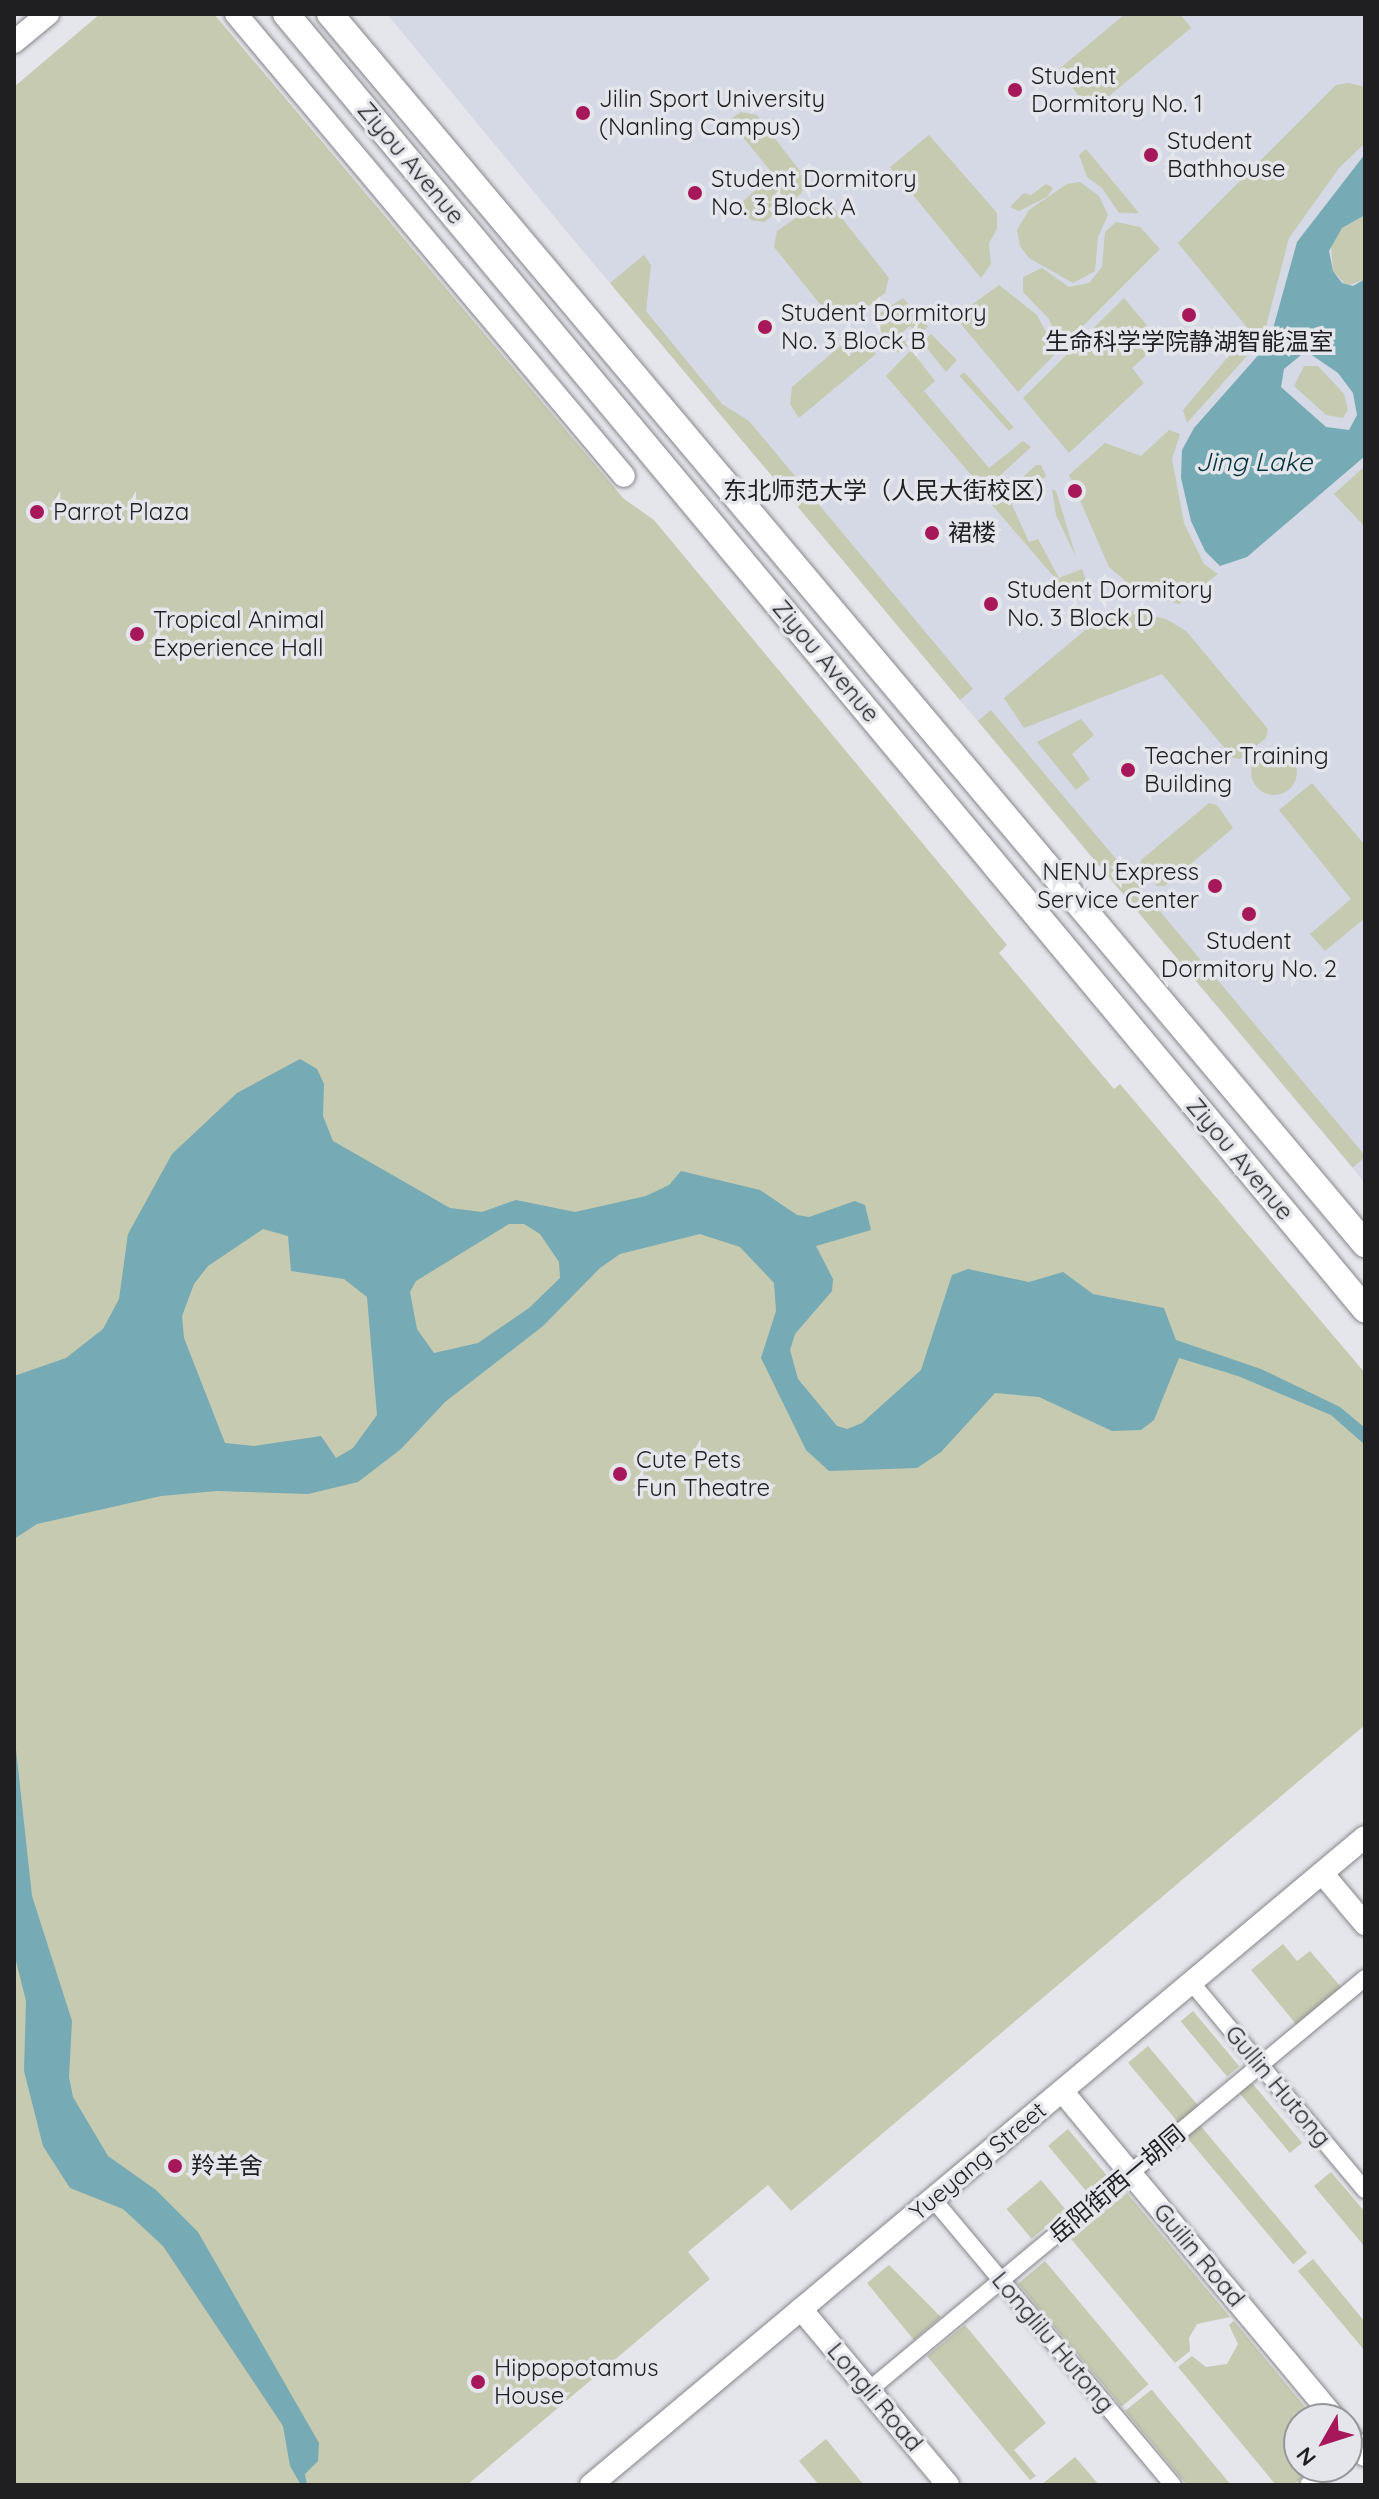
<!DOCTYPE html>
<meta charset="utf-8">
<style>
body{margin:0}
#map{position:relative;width:1379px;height:2499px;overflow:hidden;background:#e4e6eb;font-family:Quicksand,"Noto Sans SC",sans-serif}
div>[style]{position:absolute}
.built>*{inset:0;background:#d4d9e5}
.green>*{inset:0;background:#c5cab0;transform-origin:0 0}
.round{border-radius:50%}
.water>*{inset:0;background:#76aab4}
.roads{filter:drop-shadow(0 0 2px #85878b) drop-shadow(0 0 2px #85878b)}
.street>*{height:16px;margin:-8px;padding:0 8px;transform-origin:8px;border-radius:8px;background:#fff}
.secondary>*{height:22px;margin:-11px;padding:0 11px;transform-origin:11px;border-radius:11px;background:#fff}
.primary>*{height:26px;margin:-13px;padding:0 13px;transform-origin:13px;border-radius:13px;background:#fff}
.dots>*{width:22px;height:22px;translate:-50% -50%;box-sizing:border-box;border:4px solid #e4e6eb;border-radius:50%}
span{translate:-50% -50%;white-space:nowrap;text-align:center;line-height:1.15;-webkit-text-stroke:7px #e4e6eb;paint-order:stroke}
.poi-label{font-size:24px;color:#1f1f21}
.left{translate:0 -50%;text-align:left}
.right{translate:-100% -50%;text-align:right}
.street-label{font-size:24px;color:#1f1f21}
.water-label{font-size:26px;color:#00333b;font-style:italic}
.frame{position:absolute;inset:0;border:16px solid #1f1f21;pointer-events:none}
.north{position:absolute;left:1283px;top:2403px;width:80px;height:80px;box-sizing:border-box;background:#e4e6eb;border:2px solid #95969a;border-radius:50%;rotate:231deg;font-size:22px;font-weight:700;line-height:32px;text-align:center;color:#1f1f21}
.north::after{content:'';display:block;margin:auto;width:28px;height:36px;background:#a6185a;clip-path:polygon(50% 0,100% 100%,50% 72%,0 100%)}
</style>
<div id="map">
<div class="built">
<i style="clip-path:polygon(387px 14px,1365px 14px,1365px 1183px,562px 226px)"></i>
</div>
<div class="green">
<i style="clip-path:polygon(100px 14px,214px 14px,624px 499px,654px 520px,1007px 945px,999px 953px,1114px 1089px,1120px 1084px,1365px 1373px,1365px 1725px,791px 2211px,768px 2185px,688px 2252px,710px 2279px,467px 2485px,14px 2485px,14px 87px)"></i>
<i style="clip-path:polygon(1125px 14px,1180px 14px,1191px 28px,1091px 111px,1058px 70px)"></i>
<i style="clip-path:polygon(1349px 83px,1365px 87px,1365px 143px,1339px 168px,1289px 238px,1263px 338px,1187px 423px,1183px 410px,1250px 331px,1178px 243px,1336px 85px)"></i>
<i style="clip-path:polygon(741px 112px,757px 115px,806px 179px,801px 194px,764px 222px,751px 220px,738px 206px,773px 174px,729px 120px)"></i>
<i style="clip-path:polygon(929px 135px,997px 213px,997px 229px,989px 243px,991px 264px,981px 278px,890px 167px)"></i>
<i style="clip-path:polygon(1086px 149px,1139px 213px,1119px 213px,1102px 188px,1087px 177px,1079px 155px)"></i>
<i style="clip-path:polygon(1080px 182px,1099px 196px,1108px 215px,1098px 237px,1095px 271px,1073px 283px,1029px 258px,1020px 246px,1017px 230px,1029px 210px,1067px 184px)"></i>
<i style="clip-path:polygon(1046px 184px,1053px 188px,1047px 197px,1019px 211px,1010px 207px,1024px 193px,1031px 195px)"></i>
<i style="clip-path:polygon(820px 201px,833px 207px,889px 278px,885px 293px,847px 323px,832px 319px,774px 247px,777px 231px)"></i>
<i style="clip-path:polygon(1365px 215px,1365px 279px,1347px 286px,1333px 271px,1331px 242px,1342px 228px)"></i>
<i style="clip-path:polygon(1116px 222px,1140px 227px,1160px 249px,1062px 347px,1049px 319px,1023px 292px,1023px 277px,1042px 268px,1069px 287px,1089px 283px,1102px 267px,1105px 232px)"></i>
<i style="clip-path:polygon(644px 255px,651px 265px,646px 311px,722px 404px,749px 421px,973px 689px,960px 700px,610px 283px)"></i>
<i style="clip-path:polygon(999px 285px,1037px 315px,1057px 352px,1018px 392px,955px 317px)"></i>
<i style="clip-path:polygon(903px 298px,928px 326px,919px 337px,910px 326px,900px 334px,908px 346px,898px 353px,871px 319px)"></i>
<i style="clip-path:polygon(1124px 298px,1161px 342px,1132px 368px,1144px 383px,1069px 453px,1023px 398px)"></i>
<i style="clip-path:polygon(857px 332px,876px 354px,799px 418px,790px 404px,792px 387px)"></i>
<i style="clip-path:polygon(931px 334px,957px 360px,946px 372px,922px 342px)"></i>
<i style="clip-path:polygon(911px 350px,935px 381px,924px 391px,989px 468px,1023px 441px,1031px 447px,984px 490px,886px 376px)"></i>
<i style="clip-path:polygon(1304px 366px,1318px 366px,1344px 394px,1348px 410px,1343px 418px,1326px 415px,1294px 386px)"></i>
<i style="left:964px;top:372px;width:74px;height:6px;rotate:48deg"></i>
<i style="clip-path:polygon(1169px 430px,1180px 434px,1172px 459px,1184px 523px,1204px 564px,1218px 574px,1179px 604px,1137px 591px,1109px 567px,1069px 475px,1105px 443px,1141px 456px)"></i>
<i style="clip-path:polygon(1036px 465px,1041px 465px,1046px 476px,1012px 505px,1029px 542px,1038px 539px,1059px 578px,1082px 569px,1088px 586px,1073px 599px,992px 505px)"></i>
<i style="clip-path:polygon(1365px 466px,1365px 527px,1334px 494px)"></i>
<i style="clip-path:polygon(1052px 489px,1056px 491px,1076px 557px,1056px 515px)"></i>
<i style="clip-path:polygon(1121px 609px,1166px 619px,1186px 631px,1268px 729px,1266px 738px,1240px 759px,1233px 758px,1162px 674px,1024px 728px,1004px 698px,1108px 611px)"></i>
<i style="left:991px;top:710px;width:583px;height:17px;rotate:50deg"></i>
<i style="clip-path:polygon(1081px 719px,1094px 735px,1072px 754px,1090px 779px,1076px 790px,1037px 742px)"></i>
<i class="round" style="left:1251px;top:749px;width:46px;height:46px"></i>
<i style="clip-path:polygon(1312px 783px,1365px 845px,1365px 918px,1325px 951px,1310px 934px,1351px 899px,1279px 810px)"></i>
<i style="clip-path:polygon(1209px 803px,1217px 805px,1233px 828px,1165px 886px,1157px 886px,1140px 867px,1141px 860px)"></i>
<i style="clip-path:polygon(1283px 1944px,1297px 1961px,1310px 1951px,1341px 1987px,1296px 2024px,1251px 1970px)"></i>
<i style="left:1193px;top:2011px;width:72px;height:16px;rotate:50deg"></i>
<i style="left:1148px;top:2046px;width:81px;height:26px;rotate:50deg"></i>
<i style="left:1252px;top:2083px;width:78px;height:16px;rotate:50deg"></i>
<i style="left:1199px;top:2124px;width:168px;height:18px;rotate:50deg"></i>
<i style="left:1068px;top:2129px;width:62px;height:26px;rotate:50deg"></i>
<i style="clip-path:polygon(1331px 2172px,1365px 2212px,1365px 2247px,1314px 2186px)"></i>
<i style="left:1041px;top:2180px;width:39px;height:45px;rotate:50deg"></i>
<i style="clip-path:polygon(1127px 2193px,1230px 2317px,1197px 2324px,1189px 2338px,1190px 2351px,1175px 2363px,1071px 2239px)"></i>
<i style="clip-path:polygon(1313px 2259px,1365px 2322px,1365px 2351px,1298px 2271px)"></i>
<i style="left:1045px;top:2261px;width:161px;height:35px;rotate:50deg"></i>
<i style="clip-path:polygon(889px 2265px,941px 2317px,914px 2340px,867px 2283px)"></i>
<i style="clip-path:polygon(1234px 2321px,1315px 2419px,1299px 2419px,1299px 2467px,1315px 2467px,1293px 2485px,1276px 2485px,1178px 2367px,1192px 2356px,1206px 2367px,1227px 2364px,1238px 2344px,1229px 2325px)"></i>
<i style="clip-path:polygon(965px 2325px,1046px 2423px,1014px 2450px,1036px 2476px,1030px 2480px,927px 2356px)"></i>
<i style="clip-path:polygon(1151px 2390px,1152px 2390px,1231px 2485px,1187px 2485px,1125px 2411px)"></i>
<i style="clip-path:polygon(826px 2439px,864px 2485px,819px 2485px,799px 2461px)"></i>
<i style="clip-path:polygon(1075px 2457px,1099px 2485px,1041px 2485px)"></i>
</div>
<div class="water">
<i style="clip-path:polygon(evenodd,1365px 154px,1365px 215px,1342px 228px,1329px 251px,1333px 271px,1342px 283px,1353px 286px,1365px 279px,1365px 456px,1247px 557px,1220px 566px,1205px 551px,1191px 521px,1181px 478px,1182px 450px,1194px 428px,1269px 343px,1297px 242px,1365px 154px,1306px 351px,1338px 373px,1353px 393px,1357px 415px,1349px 430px,1326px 427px,1281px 387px,1284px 369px,1306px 351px)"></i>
<i style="clip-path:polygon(evenodd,300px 1059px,317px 1069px,324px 1084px,323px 1116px,333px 1141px,450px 1208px,482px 1212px,516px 1200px,575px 1212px,646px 1196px,669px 1185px,681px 1171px,760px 1190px,797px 1215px,809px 1217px,855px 1201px,865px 1205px,871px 1230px,816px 1246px,833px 1279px,832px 1291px,795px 1334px,790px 1350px,798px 1379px,837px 1426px,847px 1429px,862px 1423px,921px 1370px,952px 1275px,968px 1269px,1029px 1282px,1063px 1272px,1093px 1294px,1164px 1308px,1176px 1340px,1261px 1369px,1340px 1407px,1365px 1428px,1365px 1445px,1331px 1415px,1238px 1376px,1179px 1358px,1154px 1420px,1141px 1430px,1112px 1431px,1039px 1397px,995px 1393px,941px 1452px,917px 1468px,829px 1471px,806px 1450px,761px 1358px,776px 1311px,774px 1283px,740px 1247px,700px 1234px,620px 1254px,600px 1268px,543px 1326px,445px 1402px,401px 1449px,358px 1482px,308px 1494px,217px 1491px,161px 1496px,37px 1524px,14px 1539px,14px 1376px,66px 1358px,103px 1329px,119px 1299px,128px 1234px,172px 1154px,237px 1093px,300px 1059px,509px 1224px,524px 1224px,540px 1234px,559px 1262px,560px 1278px,529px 1308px,478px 1343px,434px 1353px,417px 1329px,410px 1292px,416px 1281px,509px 1224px,300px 1059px,263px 1229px,288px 1236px,291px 1271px,344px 1279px,367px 1297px,377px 1415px,353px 1448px,336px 1458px,321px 1436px,254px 1446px,225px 1443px,184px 1338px,182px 1316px,194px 1284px,208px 1266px,263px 1229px)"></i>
<i style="clip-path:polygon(14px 1731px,32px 1896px,72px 2021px,69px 2077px,73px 2097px,108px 2156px,156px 2190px,198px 2232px,319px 2443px,318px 2461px,305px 2474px,307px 2485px,301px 2485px,290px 2466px,283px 2426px,163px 2246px,123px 2209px,70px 2188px,43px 2146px,24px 2071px,26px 2001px,14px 1953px)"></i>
</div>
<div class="roads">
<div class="street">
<i style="left:1191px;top:1982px;width:271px;rotate:50.1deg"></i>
<i style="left:933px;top:2199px;width:373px;rotate:50deg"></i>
<i style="left:869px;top:2390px;width:645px;rotate:-39.71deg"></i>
<i style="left:1308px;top:2485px;width:28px;rotate:-41deg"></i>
</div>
<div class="secondary">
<i style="left:236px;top:14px;width:603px;rotate:49.98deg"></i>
<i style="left:14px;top:42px;width:44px;rotate:-39.5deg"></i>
<i style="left:1322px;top:1873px;width:67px;rotate:49.9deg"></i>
<i style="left:1062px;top:2091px;width:427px;rotate:50.2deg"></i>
<i style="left:801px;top:2309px;width:229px;rotate:50.1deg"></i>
<i style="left:1347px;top:2433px;width:28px;rotate:51deg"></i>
<i style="left:591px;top:2485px;width:1009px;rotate:-39.94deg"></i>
</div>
<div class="primary">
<i style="left:286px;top:14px;width:1686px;rotate:50.2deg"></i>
<i style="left:330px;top:14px;width:1608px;rotate:49.92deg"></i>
</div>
</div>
<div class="dots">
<i style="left:1015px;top:90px;background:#a6185a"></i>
<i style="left:583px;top:113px;background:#a6185a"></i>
<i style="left:1151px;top:155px;background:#a6185a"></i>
<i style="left:695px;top:193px;background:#a6185a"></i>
<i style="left:1189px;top:315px;background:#a6185a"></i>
<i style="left:765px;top:327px;background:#a6185a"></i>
<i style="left:1075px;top:491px;background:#a6185a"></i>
<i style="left:37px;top:512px;background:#a6185a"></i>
<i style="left:932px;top:533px;background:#a6185a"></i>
<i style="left:991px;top:604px;background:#a6185a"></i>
<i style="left:137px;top:634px;background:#a6185a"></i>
<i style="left:1128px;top:770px;background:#a6185a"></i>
<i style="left:1215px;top:886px;background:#a6185a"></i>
<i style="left:1249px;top:914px;background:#a6185a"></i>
<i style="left:620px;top:1474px;background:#a6185a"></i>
<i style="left:175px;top:2166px;background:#a6185a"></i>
<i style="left:478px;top:2382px;background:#a6185a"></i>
</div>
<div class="poi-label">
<span class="left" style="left:1031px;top:90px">Student<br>Dormitory No. 1</span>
<span class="left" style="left:599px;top:113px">Jilin Sport University<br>(Nanling Campus)</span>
<span class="left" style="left:1167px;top:155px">Student<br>Bathhouse</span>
<span class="left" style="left:711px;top:193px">Student Dormitory<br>No. 3 Block A</span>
<span class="left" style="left:781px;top:327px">Student Dormitory<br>No. 3 Block B</span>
<span style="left:1189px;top:342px">生命科学学院静湖智能温室</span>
<span class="right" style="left:1059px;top:491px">东北师范大学（人民大街校区）</span>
<span class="left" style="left:53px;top:512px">Parrot Plaza</span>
<span class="left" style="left:948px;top:533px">裙楼</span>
<span class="left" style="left:1007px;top:604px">Student Dormitory<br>No. 3 Block D</span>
<span class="left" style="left:153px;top:634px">Tropical Animal<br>Experience Hall</span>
<span class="left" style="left:1144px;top:770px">Teacher Training<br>Building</span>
<span class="right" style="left:1199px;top:886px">NENU Express<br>Service Center</span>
<span style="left:1249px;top:955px">Student<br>Dormitory No. 2</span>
<span class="left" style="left:636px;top:1474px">Cute Pets<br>Fun Theatre</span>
<span class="left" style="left:191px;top:2166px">羚羊舍</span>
<span class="left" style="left:494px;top:2382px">Hippopotamus<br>House</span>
</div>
<div class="street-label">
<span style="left:411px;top:163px;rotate:50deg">Ziyou Avenue</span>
<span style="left:826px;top:661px;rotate:50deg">Ziyou Avenue</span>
<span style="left:1240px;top:1159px;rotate:50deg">Ziyou Avenue</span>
<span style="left:1278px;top:2086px;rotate:50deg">Gullin Hutong</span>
<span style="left:978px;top:2161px;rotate:-40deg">Yueyang Street</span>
<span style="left:1117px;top:2184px;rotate:-40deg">岳阳街西一胡同</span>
<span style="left:1199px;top:2255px;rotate:50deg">Guilin Road</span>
<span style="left:1053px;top:2342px;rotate:50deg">Longlilu Hutong</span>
<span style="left:875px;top:2397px;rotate:50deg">Longli Road</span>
</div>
<div class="water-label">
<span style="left:1254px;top:462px">Jing Lake</span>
</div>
<div class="frame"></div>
<div class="north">N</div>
</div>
